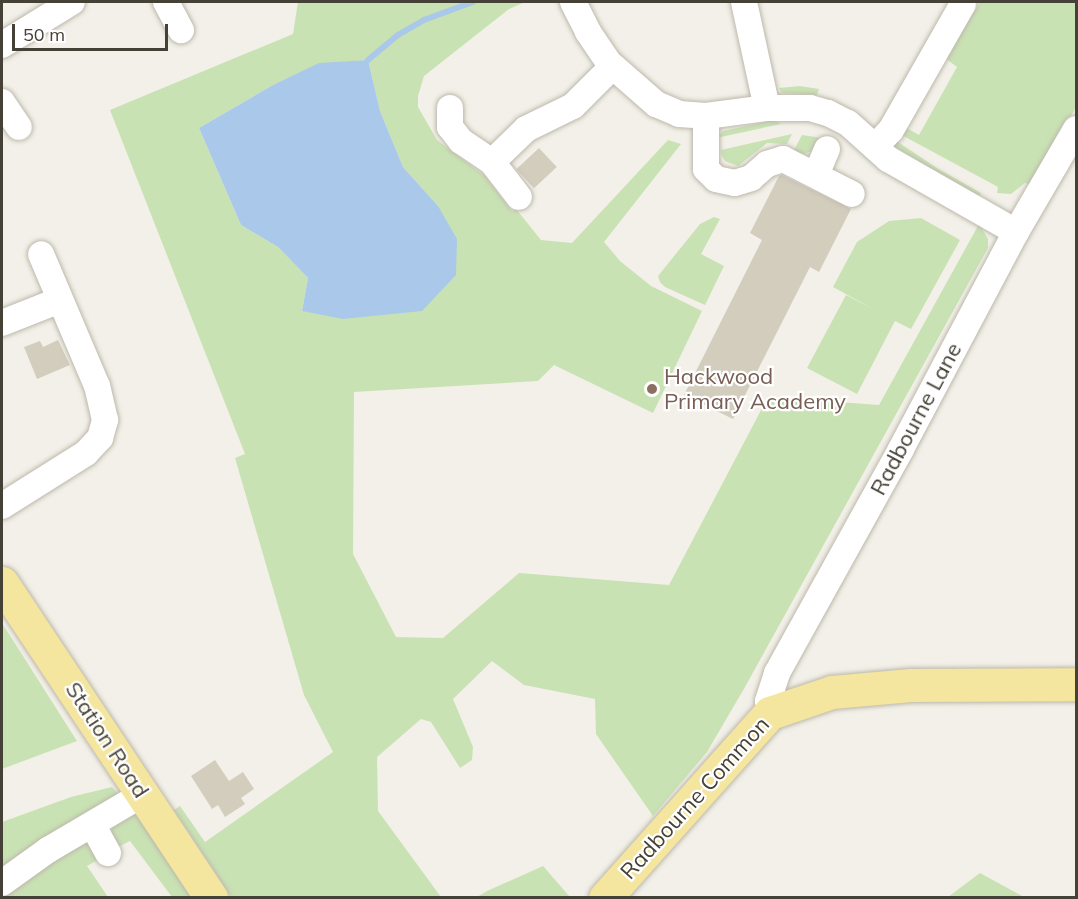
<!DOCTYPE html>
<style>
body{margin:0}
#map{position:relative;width:1078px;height:899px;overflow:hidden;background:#f2f0e8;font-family:Mulish,sans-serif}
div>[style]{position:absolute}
.green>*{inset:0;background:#c9e2b4}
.water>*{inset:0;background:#aac8e9}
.stream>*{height:6px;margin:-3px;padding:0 3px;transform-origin:3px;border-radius:3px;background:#aac8e9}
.building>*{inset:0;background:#d3cdbe;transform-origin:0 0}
.roads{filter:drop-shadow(0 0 2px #bdb8ab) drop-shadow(0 0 2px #bdb8ab)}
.minor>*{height:26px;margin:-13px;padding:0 13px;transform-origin:13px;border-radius:13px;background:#fff}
.major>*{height:33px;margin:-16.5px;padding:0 16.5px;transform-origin:16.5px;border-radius:16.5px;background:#f4e59f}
.dots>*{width:16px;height:16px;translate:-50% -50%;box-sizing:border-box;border:3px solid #fff;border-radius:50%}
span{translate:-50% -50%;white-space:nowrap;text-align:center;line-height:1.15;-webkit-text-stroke:4.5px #fff;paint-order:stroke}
.education-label{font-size:22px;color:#785e54}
.left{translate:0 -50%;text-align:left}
.street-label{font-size:22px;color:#454137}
.frame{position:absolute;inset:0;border:3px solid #454137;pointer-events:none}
.scale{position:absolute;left:12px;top:24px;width:156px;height:27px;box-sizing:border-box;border:3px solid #454137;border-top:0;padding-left:8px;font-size:18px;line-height:21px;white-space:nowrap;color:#454137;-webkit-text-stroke:4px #fff;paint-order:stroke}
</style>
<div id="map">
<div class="green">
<i style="clip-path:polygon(evenodd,298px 2px,525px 2px,509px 9px,424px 76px,418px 96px,418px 107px,437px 140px,485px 176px,512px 211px,516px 209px,541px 240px,572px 243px,668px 140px,681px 144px,604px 242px,620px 261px,651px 286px,702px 311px,653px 413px,554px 365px,538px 381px,354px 392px,353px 554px,396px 637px,443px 638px,519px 573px,669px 585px,768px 397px,879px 405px,979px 224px,988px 239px,988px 248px,745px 687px,707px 752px,653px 816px,596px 734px,595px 699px,524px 685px,492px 661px,453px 699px,473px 747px,472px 760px,460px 768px,431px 722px,421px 719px,377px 757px,378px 811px,441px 897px,231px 897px,174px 810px,180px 806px,205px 842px,333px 752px,304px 695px,235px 458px,245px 454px,110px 110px,293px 34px,298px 2px,368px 60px,380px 111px,403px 167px,438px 206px,302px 311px,308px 278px,278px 247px,241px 225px,199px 128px,273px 85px,319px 64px,368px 60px)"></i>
<i style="clip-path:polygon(980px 2px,1076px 2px,1076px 107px,1032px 185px,1025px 183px,1011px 194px,997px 193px,998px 187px,898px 133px,903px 126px,919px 135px,957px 67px,945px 58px)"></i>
<i style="clip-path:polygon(800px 86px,819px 89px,817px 95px,782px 93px,779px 88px)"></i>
<i style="clip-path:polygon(774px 120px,781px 124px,716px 138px,723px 131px)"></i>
<i style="clip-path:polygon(792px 134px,787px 144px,767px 143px,738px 166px,725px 161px,722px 156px,721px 150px)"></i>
<i style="clip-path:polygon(802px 135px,816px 137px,823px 140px,812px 151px,804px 154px,793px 152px)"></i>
<i style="clip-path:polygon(895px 140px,937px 168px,981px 193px,979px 198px,894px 146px)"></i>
<i style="clip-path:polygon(714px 217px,720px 219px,701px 254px,724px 266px,705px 305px,665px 287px,660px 282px,658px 276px,700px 224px)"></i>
<i style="clip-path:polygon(921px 218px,960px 240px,911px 329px,895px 321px,857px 394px,807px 368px,846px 295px,875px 310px,833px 287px,857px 242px,889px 221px)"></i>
<i style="clip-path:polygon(2px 623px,77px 741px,2px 769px)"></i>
<i style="clip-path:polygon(112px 787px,120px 796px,2px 872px,2px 822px,71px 797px)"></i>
<i style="clip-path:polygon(131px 815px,137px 815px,200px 897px,172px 897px,130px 841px,114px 849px,111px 838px,113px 824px)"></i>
<i style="clip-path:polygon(85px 841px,90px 842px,101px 858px,87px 866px,108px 897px,2px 898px,4px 893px)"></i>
<i style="clip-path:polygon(543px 866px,570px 897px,477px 897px,487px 891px)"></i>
<i style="clip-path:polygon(980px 873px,1024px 897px,948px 897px)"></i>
</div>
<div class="water">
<i style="clip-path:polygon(368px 60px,380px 111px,403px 167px,438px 206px,457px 239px,456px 275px,422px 311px,343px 319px,302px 311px,308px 278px,278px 247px,241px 225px,199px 128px,273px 85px,319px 63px)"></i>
</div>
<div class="stream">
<i style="left:368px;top:60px;width:39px;rotate:-40deg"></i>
<i style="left:398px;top:35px;width:30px;rotate:-30deg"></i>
<i style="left:424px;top:20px;width:52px;rotate:-20.2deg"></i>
</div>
<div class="building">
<i style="left:539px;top:148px;width:26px;height:31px;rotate:47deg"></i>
<i style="clip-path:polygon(782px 175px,851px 209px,819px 272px,810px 267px,733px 419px,684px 395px,762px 240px,750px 233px,779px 176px)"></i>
<i style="clip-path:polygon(58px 340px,70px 365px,37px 379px,24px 347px,40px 341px,43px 347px)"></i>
<i style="clip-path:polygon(215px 760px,229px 781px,243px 772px,254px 789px,241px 798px,245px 804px,225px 817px,218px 805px,212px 809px,191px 776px)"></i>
</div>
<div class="roads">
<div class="minor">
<i style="left:166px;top:2px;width:32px;rotate:62deg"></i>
<i style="left:573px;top:2px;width:34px;rotate:63deg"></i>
<i style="left:588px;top:32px;width:36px;rotate:56deg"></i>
<i style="left:608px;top:62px;width:64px;rotate:41.2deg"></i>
<i style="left:656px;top:104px;width:25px;rotate:23deg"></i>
<i style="left:679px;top:114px;width:27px;rotate:4deg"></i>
<i style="left:706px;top:116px;width:62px;rotate:-7.5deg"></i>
<i style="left:767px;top:108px;width:43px"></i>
<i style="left:810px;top:108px;width:19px;rotate:16deg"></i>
<i style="left:828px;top:113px;width:22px;rotate:27deg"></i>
<i style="left:848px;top:123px;width:54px;rotate:42deg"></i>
<i style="left:888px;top:159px;width:147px;rotate:29.7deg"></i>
<i style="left:744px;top:2px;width:108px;rotate:77.8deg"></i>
<i style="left:2px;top:45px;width:82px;rotate:-31.6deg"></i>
<i style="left:2px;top:102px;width:30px;rotate:56deg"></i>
<i style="left:450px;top:108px;width:19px;rotate:90deg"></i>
<i style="left:450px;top:127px;width:18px;rotate:52deg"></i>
<i style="left:461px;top:141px;width:37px;rotate:34deg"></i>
<i style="left:492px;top:162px;width:44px;rotate:52.4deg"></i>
<i style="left:706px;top:116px;width:53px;rotate:90deg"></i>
<i style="left:706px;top:169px;width:14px;rotate:45deg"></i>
<i style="left:716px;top:179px;width:19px;rotate:12deg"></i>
<i style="left:735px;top:183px;width:17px;rotate:-17deg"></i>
<i style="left:751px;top:178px;width:21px;rotate:-41deg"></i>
<i style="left:767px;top:164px;width:17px;rotate:-17deg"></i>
<i style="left:783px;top:159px;width:77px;rotate:26.9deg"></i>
<i style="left:875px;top:147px;width:23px;rotate:-47deg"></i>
<i style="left:891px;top:130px;width:145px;rotate:-60.3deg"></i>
<i style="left:492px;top:162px;width:47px;rotate:-44.1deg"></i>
<i style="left:526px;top:129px;width:52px;rotate:-26.1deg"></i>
<i style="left:573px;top:106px;width:55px;rotate:-45deg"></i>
<i style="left:816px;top:175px;width:28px;rotate:-67deg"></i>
<i style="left:2px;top:323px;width:62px;rotate:-21.6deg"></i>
<i style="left:2px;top:506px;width:99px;rotate:-32.2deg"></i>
<i style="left:86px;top:453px;width:21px;rotate:-47deg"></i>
<i style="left:100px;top:438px;width:19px;rotate:-74deg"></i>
<i style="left:105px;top:420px;width:35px;rotate:-103deg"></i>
<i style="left:97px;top:386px;width:143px;rotate:-113deg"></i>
<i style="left:770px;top:713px;width:12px;rotate:-99deg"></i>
<i style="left:768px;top:701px;width:29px;rotate:-72deg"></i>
<i style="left:777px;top:673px;width:256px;rotate:-61deg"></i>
<i style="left:901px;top:449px;width:246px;rotate:-62.1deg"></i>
<i style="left:1016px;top:232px;width:119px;rotate:-59.8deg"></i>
<i style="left:93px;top:826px;width:31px;rotate:61deg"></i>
<i style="left:2px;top:883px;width:57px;rotate:-35.7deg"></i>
<i style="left:48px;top:850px;width:110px;rotate:-30.5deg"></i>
</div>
<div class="major">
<i style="left:2px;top:583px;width:378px;rotate:56.4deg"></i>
<i style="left:605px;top:898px;width:248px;rotate:-48.3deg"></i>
<i style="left:770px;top:713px;width:65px;rotate:-18.7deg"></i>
<i style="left:832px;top:692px;width:79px;rotate:-5.1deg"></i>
<i style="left:911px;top:685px;width:165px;rotate:-0.3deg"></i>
</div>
</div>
<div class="dots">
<i style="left:652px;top:389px;background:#8d6e63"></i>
</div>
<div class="education-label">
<span class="left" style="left:664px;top:389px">Hackwood<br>Primary Academy</span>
</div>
<div class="street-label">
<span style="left:916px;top:419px;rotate:-62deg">Radbourne Lane</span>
<span style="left:107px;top:740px;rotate:57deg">Station Road</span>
<span style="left:695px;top:798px;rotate:-48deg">Radbourne Common</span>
</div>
<div class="frame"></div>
<div class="scale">50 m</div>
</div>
